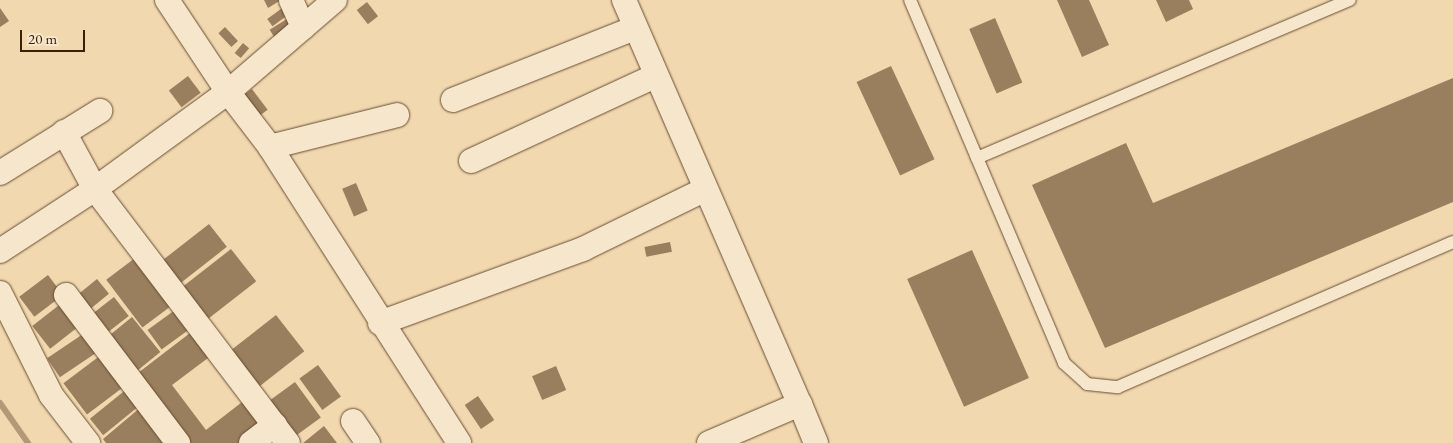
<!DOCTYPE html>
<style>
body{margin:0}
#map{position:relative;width:1453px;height:443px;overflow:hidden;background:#f1d8af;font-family:"EB Garamond",serif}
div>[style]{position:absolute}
.stream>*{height:6px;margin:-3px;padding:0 3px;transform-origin:3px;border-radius:3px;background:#b39976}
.building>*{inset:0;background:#9a7f5e;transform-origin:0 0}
.roads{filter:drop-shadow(0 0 1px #684d30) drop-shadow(0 0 1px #684d30)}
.service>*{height:12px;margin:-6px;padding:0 6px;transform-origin:6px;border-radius:6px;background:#f6e6cb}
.minor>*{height:24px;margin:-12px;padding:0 12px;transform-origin:12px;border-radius:12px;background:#f6e6cb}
span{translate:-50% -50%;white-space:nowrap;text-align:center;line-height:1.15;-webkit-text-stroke:4px #f6e6cb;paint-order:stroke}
.scale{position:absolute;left:20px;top:30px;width:65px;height:22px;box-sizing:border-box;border:2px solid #3b1f06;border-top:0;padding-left:6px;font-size:15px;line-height:18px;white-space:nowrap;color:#3b1f06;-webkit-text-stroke:4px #f6e6cb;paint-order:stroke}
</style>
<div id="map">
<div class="stream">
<i style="left:0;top:403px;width:49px;rotate:55deg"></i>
</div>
<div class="building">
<i style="clip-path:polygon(264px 0,281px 0,268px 8px)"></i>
<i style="clip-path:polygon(1057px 0,1089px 0,1109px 45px,1082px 57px)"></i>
<i style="clip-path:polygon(1156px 0,1189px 0,1193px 9px,1166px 22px)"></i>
<i style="left:367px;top:2px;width:18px;height:13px;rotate:52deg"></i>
<i style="left:285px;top:6px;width:9px;height:22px;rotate:54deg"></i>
<i style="clip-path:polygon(0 8px,9px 21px,0 27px)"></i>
<i style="left:290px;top:17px;width:9px;height:24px;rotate:58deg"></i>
<i style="left:995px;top:18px;width:70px;height:28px;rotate:67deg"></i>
<i style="left:225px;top:27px;width:19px;height:9px;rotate:47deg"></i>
<i style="left:243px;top:43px;width:8px;height:13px;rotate:40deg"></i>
<i style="left:891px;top:66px;width:103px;height:38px;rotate:65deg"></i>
<i style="left:188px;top:76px;width:21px;height:24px;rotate:53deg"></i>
<i style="clip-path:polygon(1453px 78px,1453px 202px,1105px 348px,1032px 185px,1126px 143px,1153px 203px)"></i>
<i style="left:252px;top:89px;width:26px;height:15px;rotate:53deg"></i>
<i style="left:356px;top:183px;width:30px;height:15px;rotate:67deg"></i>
<i style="left:209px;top:224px;width:29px;height:59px;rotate:52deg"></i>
<i style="left:670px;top:242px;width:10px;height:26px;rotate:79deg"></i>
<i style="left:231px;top:249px;width:41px;height:63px;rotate:52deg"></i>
<i style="left:972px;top:250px;width:140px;height:71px;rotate:66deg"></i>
<i style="left:139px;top:255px;width:60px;height:41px;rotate:53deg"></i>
<i style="left:48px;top:275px;width:25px;height:36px;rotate:53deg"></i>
<i style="left:97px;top:279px;width:19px;height:30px;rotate:51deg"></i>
<i style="left:114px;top:297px;width:24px;height:31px;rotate:52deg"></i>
<i style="left:63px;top:302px;width:29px;height:39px;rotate:52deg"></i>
<i style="left:175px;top:310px;width:24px;height:34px;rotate:54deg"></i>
<i style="left:276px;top:315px;width:46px;height:60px;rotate:52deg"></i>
<i style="left:132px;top:317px;width:45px;height:38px;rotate:51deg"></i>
<i style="clip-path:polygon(194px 330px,212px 355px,172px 385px,206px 430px,246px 399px,266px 424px,242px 443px,186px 443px,134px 376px)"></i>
<i style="left:86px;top:332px;width:23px;height:47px;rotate:56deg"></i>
<i style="left:101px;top:355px;width:39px;height:47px;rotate:53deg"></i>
<i style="left:318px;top:365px;width:39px;height:23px;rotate:54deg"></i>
<i style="left:556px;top:366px;width:26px;height:26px;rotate:67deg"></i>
<i style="left:295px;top:382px;width:44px;height:33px;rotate:54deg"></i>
<i style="left:128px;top:388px;width:21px;height:49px;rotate:51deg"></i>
<i style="left:478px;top:396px;width:29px;height:16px;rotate:56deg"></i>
<i style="clip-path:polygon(141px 407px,171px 443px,106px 443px,103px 439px)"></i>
<i style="clip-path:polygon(324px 426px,337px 443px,303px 443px)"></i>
</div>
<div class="roads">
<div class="service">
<i style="left:910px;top:0;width:394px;rotate:67deg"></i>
<i style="left:1064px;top:363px;width:31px;rotate:42deg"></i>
<i style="left:1087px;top:384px;width:31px;rotate:6deg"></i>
<i style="left:1118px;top:387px;width:365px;rotate:-23.4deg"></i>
<i style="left:977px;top:158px;width:405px;rotate:-23deg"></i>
</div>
<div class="minor">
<i style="left:167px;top:0;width:110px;rotate:56.5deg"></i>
<i style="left:228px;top:92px;width:69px;rotate:52.6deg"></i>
<i style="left:270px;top:147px;width:351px;rotate:57.4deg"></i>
<i style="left:291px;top:0;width:30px;rotate:66deg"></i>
<i style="left:624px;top:0;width:441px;rotate:66.5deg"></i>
<i style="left:453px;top:100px;width:196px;rotate:-21.6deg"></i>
<i style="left:64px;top:132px;width:65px;rotate:61.5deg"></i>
<i style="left:95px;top:189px;width:319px;rotate:52.8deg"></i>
<i style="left:270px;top:147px;width:131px;rotate:-14.1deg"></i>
<i style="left:471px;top:161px;width:203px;rotate:-24.8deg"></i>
<i style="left:0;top:173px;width:118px;rotate:-31.8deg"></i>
<i style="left:0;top:251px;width:113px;rotate:-33.1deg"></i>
<i style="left:95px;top:189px;width:165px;rotate:-36.1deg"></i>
<i style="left:228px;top:92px;width:141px;rotate:-40.7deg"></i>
<i style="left:0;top:293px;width:114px;rotate:63.4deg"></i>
<i style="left:51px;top:395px;width:61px;rotate:52.4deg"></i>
<i style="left:66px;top:295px;width:186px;rotate:52.9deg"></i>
<i style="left:380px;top:323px;width:216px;rotate:-20deg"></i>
<i style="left:583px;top:249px;width:135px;rotate:-26deg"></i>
<i style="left:353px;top:421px;width:27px;rotate:56deg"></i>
<i style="left:251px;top:443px;width:30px;rotate:-37deg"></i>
<i style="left:709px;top:443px;width:99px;rotate:-23.2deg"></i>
<i style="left:800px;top:404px;width:42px;rotate:67.7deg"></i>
</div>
</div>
<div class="scale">20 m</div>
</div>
